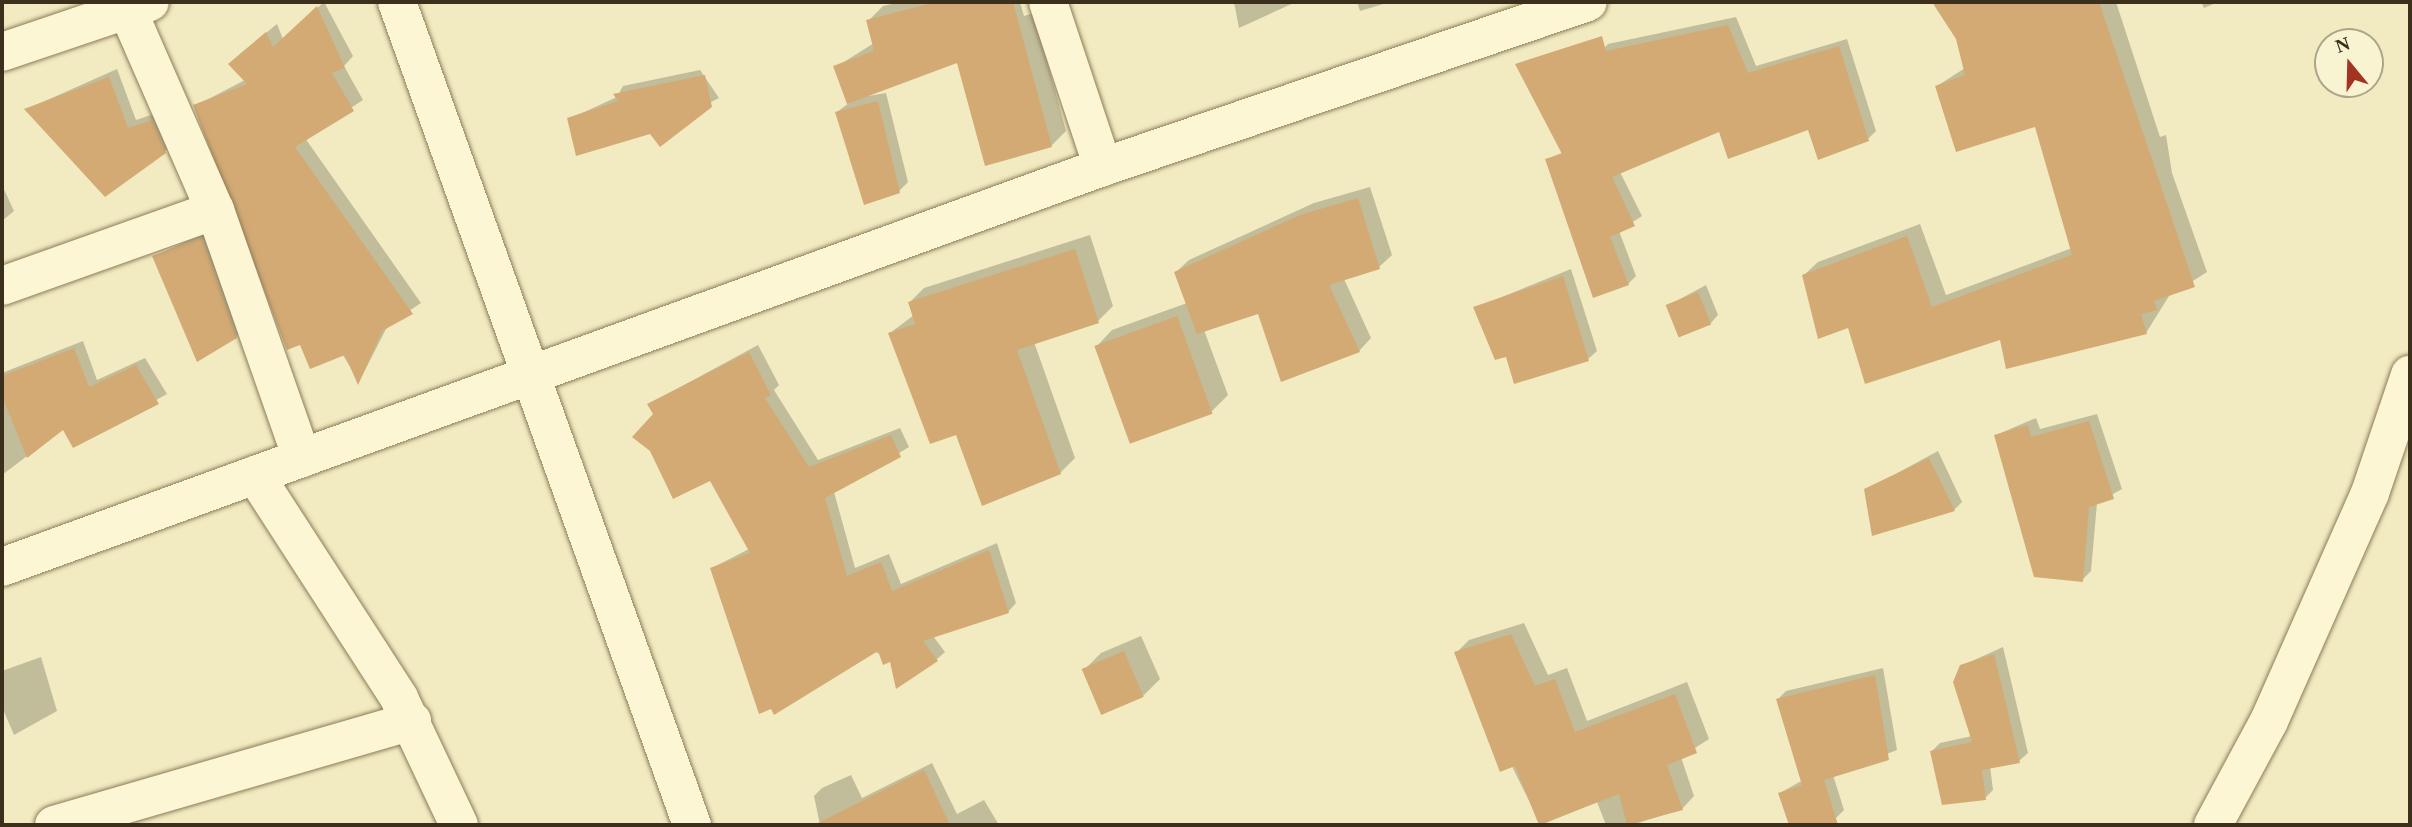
<!DOCTYPE html>
<style>
body{margin:0}
#map{position:relative;width:2412px;height:827px;overflow:hidden;background:#f2ebc1;font-family:"Times New Roman",serif}
div>[style]{position:absolute}
.shadow>*{inset:0;background:#0003}
.building>*{inset:0;background:#d3aa74;transform-origin:0 0}
.roads{filter:drop-shadow(0 0 2px #8d7c57) drop-shadow(0 0 2px #8d7c57)}
.street>*{height:38px;margin:-19px;padding:0 19px;transform-origin:19px;border-radius:19px;background:#fcf6d5}
span{translate:-50% -50%;white-space:nowrap;text-align:center;line-height:1.15;-webkit-text-stroke:5px #f8f3d1;paint-order:stroke}
.frame{position:absolute;inset:0;border:4px solid #3c301c;pointer-events:none}
.north{position:absolute;left:2314px;top:28px;width:70px;height:70px;box-sizing:border-box;background:#f8f3d1;border:2px solid #ada589;border-radius:50%;rotate:341deg;font-size:19px;font-weight:700;line-height:28px;text-align:center;color:#3c301c}
.north::after{content:'';display:block;margin:auto;width:24px;height:32px;background:#a23421;clip-path:polygon(50% 0,100% 100%,50% 72%,0 100%)}
</style>
<div id="map">
<div class="shadow">
<i style="clip-path:polygon(324px 2px,353px 56px,344px 66px,363px 100px,305px 138px,421px 303px,388px 325px,359px 382px,195px 106px,245px 80px,240px 54px,277px 24px,283px 39px)"></i>
<i style="clip-path:polygon(900px 2px,1020px 2px,1024px 16px,1034px 13px,1066px 131px,1051px 146px,959px 61px,862px 97px,886px 93px,908px 182px,899px 191px,837px 112px,849px 103px,836px 67px,874px 43px,868px 21px,883px 6px)"></i>
<i style="clip-path:polygon(1234px 2px,1296px 2px,1239px 28px)"></i>
<i style="clip-path:polygon(1357px 2px,1390px 2px,1360px 11px)"></i>
<i style="clip-path:polygon(1934px 2px,2116px 2px,2160px 137px,2166px 135px,2172px 173px,2207px 272px,2169px 296px,2146px 333px,2002px 338px,1849px 326px,1804px 275px,1818px 262px,1920px 224px,1946px 295px,2072px 248px,2036px 125px,1937px 86px,1965px 68px,1957px 39px)"></i>
<i style="clip-path:polygon(2201px 2px,2218px 2px,2204px 8px)"></i>
<i style="clip-path:polygon(1736px 17px,1756px 66px,1847px 39px,1876px 131px,1868px 139px,1809px 127px,1720px 130px,1600px 53px,1608px 44px)"></i>
<i style="clip-path:polygon(117px 69px,136px 120px,160px 112px,173px 143px,165px 151px,36px 105px)"></i>
<i style="clip-path:polygon(700px 70px,719px 98px,651px 132px,569px 119px,617px 97px,623px 86px)"></i>
<i style="clip-path:polygon(1602px 136px,1642px 216px,1619px 231px,1636px 276px,1628px 284px,1547px 159px)"></i>
<i style="clip-path:polygon(2px 185px,14px 211px,2px 221px)"></i>
<i style="clip-path:polygon(1370px 187px,1392px 255px,1379px 267px,1344px 279px,1371px 338px,1359px 351px,1259px 312px,1204px 330px,1228px 395px,1211px 412px,1096px 347px,1112px 330px,1187px 303px,1176px 272px,1189px 260px,1314px 203px)"></i>
<i style="clip-path:polygon(210px 231px,244px 328px,236px 337px,154px 256px)"></i>
<i style="clip-path:polygon(1090px 235px,1113px 306px,1098px 321px,1034px 342px,1075px 458px,1060px 473px,957px 433px,890px 333px,914px 315px,910px 302px,924px 288px)"></i>
<i style="clip-path:polygon(1571px 269px,1597px 351px,1588px 359px,1515px 382px,1508px 355px,1475px 308px)"></i>
<i style="clip-path:polygon(1706px 285px,1718px 315px,1710px 324px,1667px 306px)"></i>
<i style="clip-path:polygon(83px 341px,97px 380px,145px 358px,167px 394px,74px 446px,64px 428px,2px 475px,2px 373px)"></i>
<i style="clip-path:polygon(758px 345px,779px 385px,774px 390px,818px 460px,900px 428px,909px 447px,834px 492px,855px 568px,889px 554px,901px 584px,997px 543px,1016px 603px,1008px 612px,933px 636px,945px 652px,936px 660px,891px 660px,712px 568px,749px 549px,711px 478px,649px 404px)"></i>
<i style="clip-path:polygon(2097px 414px,2122px 489px,2097px 503px,2091px 571px,2082px 580px,1996px 435px,2036px 418px,2040px 429px)"></i>
<i style="clip-path:polygon(1938px 451px,1962px 502px,1954px 510px,1866px 490px)"></i>
<i style="clip-path:polygon(1524px 623px,1548px 675px,1567px 668px,1587px 721px,1687px 682px,1709px 739px,1681px 757px,1694px 796px,1682px 809px,1632px 825px,1606px 825px,1597px 802px,1541px 825px,1456px 653px,1469px 640px)"></i>
<i style="clip-path:polygon(1141px 636px,1160px 679px,1143px 696px,1104px 713px,1084px 670px,1101px 653px)"></i>
<i style="clip-path:polygon(2003px 647px,2028px 753px,2019px 761px,1990px 766px,1993px 790px,1985px 798px,1932px 751px,1940px 743px,1972px 736px,1961px 666px)"></i>
<i style="clip-path:polygon(41px 657px,57px 711px,14px 735px,2px 707px,2px 671px)"></i>
<i style="clip-path:polygon(1883px 668px,1897px 750px,1833px 775px,1844px 810px,1836px 818px,1791px 825px,1780px 793px,1803px 780px,1778px 699px,1786px 691px)"></i>
<i style="clip-path:polygon(932px 763px,957px 814px,984px 800px,999px 825px,820px 825px,814px 796px,822px 788px,851px 775px,862px 798px)"></i>
</div>
<div class="building">
<i style="clip-path:polygon(936px 2px,1013px 2px,1052px 147px,985px 166px,957px 63px,847px 104px,833px 66px,874px 51px,866px 20px)"></i>
<i style="clip-path:polygon(1932px 2px,2099px 2px,2195px 287px,2154px 301px,2157px 310px,2141px 314px,2147px 334px,2006px 369px,2000px 340px,1865px 384px,1848px 328px,1818px 339px,1802px 275px,1907px 236px,1932px 307px,2072px 255px,2035px 127px,1956px 152px,1935px 86px,1965px 75px,1956px 39px)"></i>
<i style="clip-path:polygon(317px 6px,345px 68px,332px 73px,354px 111px,295px 147px,413px 314px,382px 331px,358px 385px,345px 355px,310px 369px,300px 345px,287px 350px,193px 105px,247px 84px,228px 64px,266px 32px,273px 47px)"></i>
<i style="clip-path:polygon(1728px 25px,1748px 73px,1839px 46px,1869px 141px,1818px 160px,1808px 130px,1728px 159px,1719px 132px,1612px 177px,1635px 226px,1610px 237px,1629px 285px,1593px 298px,1545px 159px,1562px 154px,1515px 64px,1602px 36px,1606px 51px)"></i>
<i style="clip-path:polygon(705px 75px,712px 107px,660px 147px,650px 134px,576px 156px,567px 118px,618px 101px,613px 94px)"></i>
<i style="clip-path:polygon(109px 77px,128px 128px,152px 120px,166px 153px,105px 197px,24px 109px)"></i>
<i style="clip-path:polygon(878px 101px,900px 193px,864px 205px,835px 112px)"></i>
<i style="clip-path:polygon(1358px 198px,1380px 269px,1329px 285px,1360px 352px,1281px 382px,1258px 314px,1197px 334px,1174px 272px,1300px 215px)"></i>
<i style="clip-path:polygon(202px 238px,237px 338px,197px 362px,152px 256px)"></i>
<i style="clip-path:polygon(1075px 249px,1099px 323px,1017px 350px,1061px 474px,982px 506px,956px 435px,930px 444px,888px 333px,915px 324px,908px 302px)"></i>
<i style="clip-path:polygon(1563px 276px,1589px 361px,1514px 384px,1506px 357px,1495px 360px,1473px 307px)"></i>
<i style="left:1698px;top:292px;width:35px;height:35px;rotate:68deg"></i>
<i style="left:1177px;top:316px;width:104px;height:88px;rotate:70deg"></i>
<i style="clip-path:polygon(74px 348px,89px 387px,136px 365px,159px 404px,73px 448px,63px 430px,27px 458px,2px 396px,2px 376px)"></i>
<i style="clip-path:polygon(749px 352px,771px 395px,765px 398px,809px 467px,891px 435px,901px 457px,825px 498px,847px 576px,881px 562px,892px 591px,989px 550px,1009px 613px,923px 641px,938px 661px,896px 689px,890px 662px,883px 665px,878px 651px,774px 715px,771px 709px,759px 714px,710px 568px,750px 553px,710px 481px,673px 499px,650px 451px,632px 437px,653px 414px,647px 404px)"></i>
<i style="clip-path:polygon(2089px 421px,2114px 499px,2089px 507px,2083px 582px,2034px 577px,1994px 435px,2028px 425px,2031px 437px)"></i>
<i style="clip-path:polygon(1929px 458px,1955px 511px,1872px 536px,1864px 489px)"></i>
<i style="clip-path:polygon(1511px 634px,1535px 686px,1555px 679px,1575px 732px,1675px 694px,1697px 753px,1667px 765px,1683px 810px,1627px 825px,1619px 794px,1539px 825px,1515px 766px,1500px 772px,1454px 652px)"></i>
<i style="left:1124px;top:651px;width:50px;height:46px;rotate:67deg"></i>
<i style="clip-path:polygon(1994px 654px,2020px 763px,1982px 770px,1986px 800px,1942px 805px,1930px 751px,1972px 742px,1953px 682px,1960px 665px)"></i>
<i style="clip-path:polygon(1875px 675px,1889px 760px,1824px 780px,1838px 825px,1789px 825px,1778px 793px,1802px 785px,1776px 699px)"></i>
<i style="clip-path:polygon(924px 770px,950px 825px,814px 825px)"></i>
</div>
<div class="roads">
<div class="street">
<i style="left:124px;top:2px;width:227px;rotate:66.4deg"></i>
<i style="left:215px;top:210px;width:263px;rotate:70.7deg"></i>
<i style="left:397px;top:2px;width:874px;rotate:70.28deg"></i>
<i style="left:1048px;top:2px;width:174px;rotate:71.6deg"></i>
<i style="left:2px;top:52px;width:156px;rotate:-18.7deg"></i>
<i style="left:2px;top:286px;width:226px;rotate:-19.6deg"></i>
<i style="left:255px;top:475px;width:265px;rotate:57.1deg"></i>
<i style="left:399px;top:698px;width:140px;rotate:64.7deg"></i>
<i style="left:2px;top:567px;width:1171px;rotate:-19.97deg"></i>
<i style="left:1103px;top:167px;width:512px;rotate:-18.79deg"></i>
<i style="left:54px;top:825px;width:373px;rotate:-16.2deg"></i>
<i style="left:2213px;top:825px;width:118px;rotate:-61.7deg"></i>
<i style="left:2269px;top:721px;width:249px;rotate:-66.1deg"></i>
<i style="left:2370px;top:493px;width:125px;rotate:-71.3deg"></i>
</div>
</div>
<div class="frame"></div>
<div class="north">N</div>
</div>
